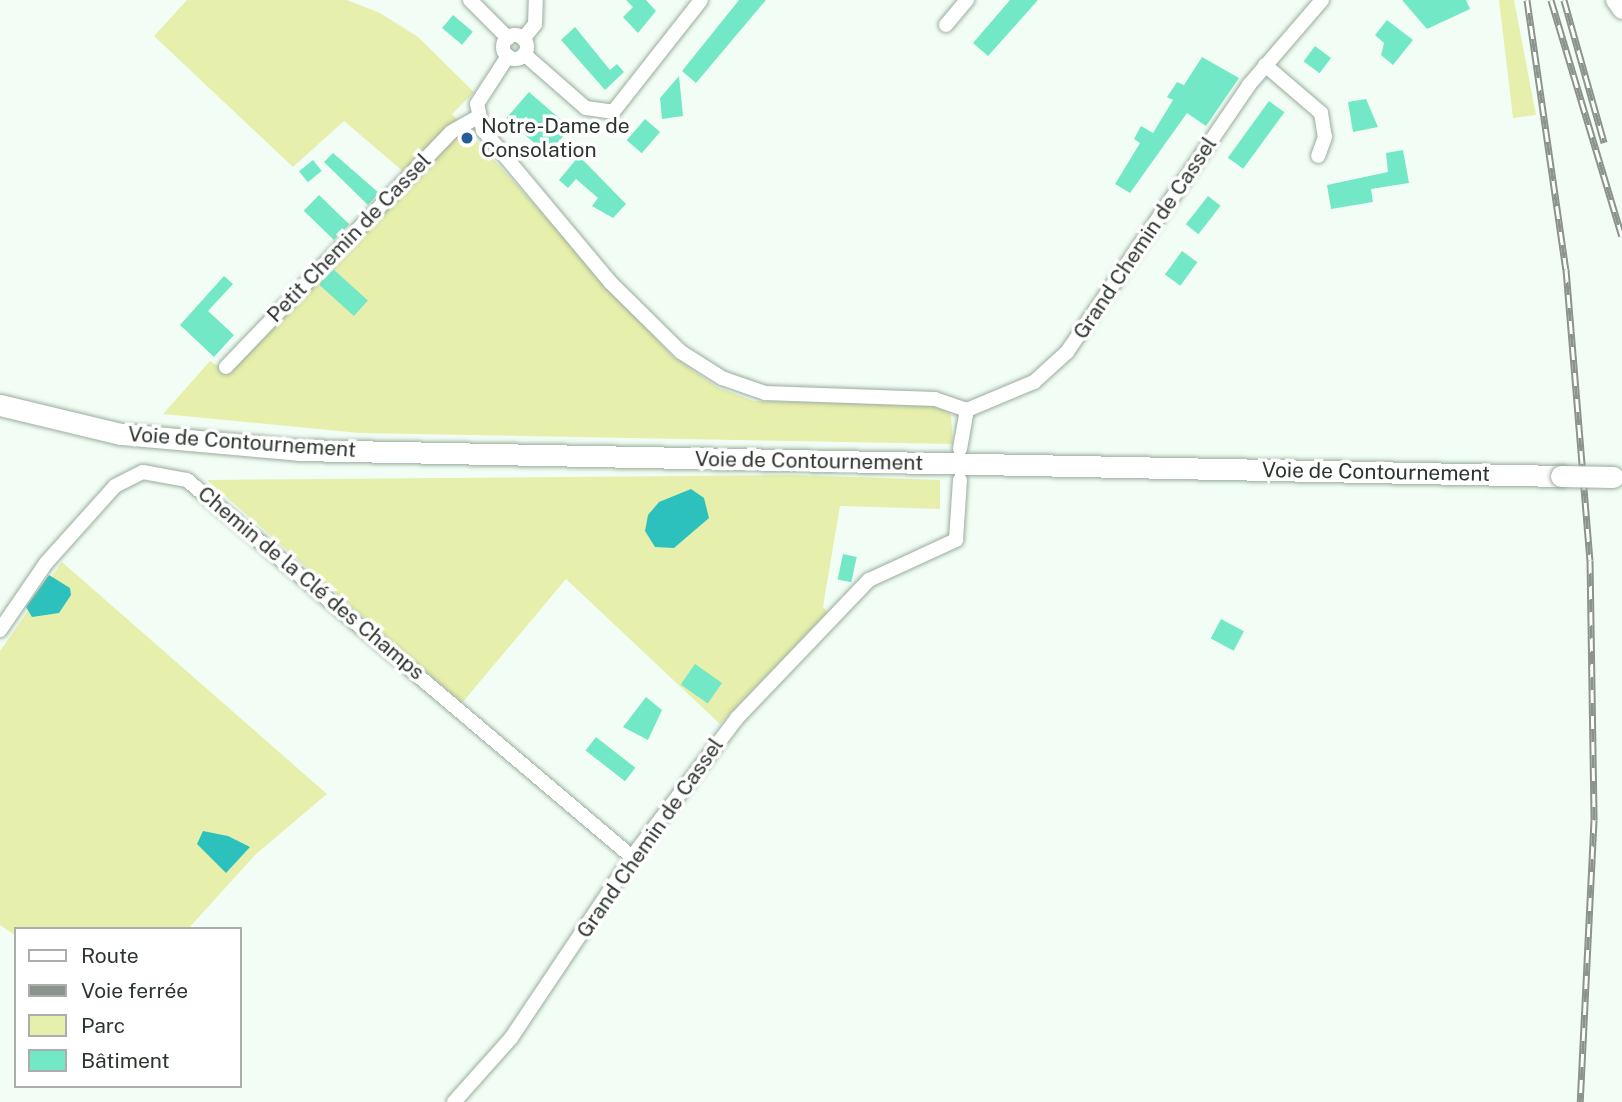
<!DOCTYPE html>
<meta charset="utf-8">
<style>
body{margin:0}
#map{position:relative;width:1622px;height:1102px;overflow:hidden;background:#f2fef5;font-family:"Public Sans",sans-serif}
div>[style]{position:absolute}
.green>*{inset:0;background:#e7efac}
.water>*{inset:0;background:#2dc1bd}
.building>*{inset:0;background:#73e8c6;transform-origin:0 0}
.roads{filter:drop-shadow(0 0 2px #99ac9d) drop-shadow(0 0 2px #99ac9d)}
.minor>*{height:14px;margin:-7px;padding:0 7px;transform-origin:7px;border-radius:7px;background:#fff}
.minor>.ring{margin:-7px;padding:0;box-sizing:content-box;background:none;border:14px solid #fff;border-radius:50%}
.major>*{height:18px;margin:-9px;padding:0 9px;transform-origin:9px;border-radius:9px;background:#fff}
.highway>*{height:21px;margin:-10.5px;padding:0 10.5px;transform-origin:10.5px;border-radius:10.5px;background:#fff}
.rail>*{height:7px;margin-top:-3.5px;transform-origin:0;background:repeating-linear-gradient(90deg,#fff 0 13px,#8a948c 0 26px);box-sizing:border-box;border-block:2px solid #8a948c}
.bridges{filter:drop-shadow(0 0 2px #99ac9d) drop-shadow(0 0 2px #99ac9d)}
.highway-bridge>*{height:21px;margin:-10.5px;padding:0 10.5px;transform-origin:10.5px;border-radius:10.5px;background:#fff}
.dots>*{width:19px;height:19px;translate:-50% -50%;box-sizing:border-box;border:4px solid #fff;border-radius:50%}
span{translate:-50% -50%;white-space:nowrap;text-align:center;line-height:1.15;-webkit-text-stroke:7px #fff;paint-order:stroke}
.poi-label{font-size:21px;color:#2d352f}
.left{translate:0 -50%;text-align:left}
.street-label{font-size:21px;color:#2d352f}
.legend{position:absolute;left:14px;top:927px;width:228px;height:161px;box-sizing:border-box;background:#fff;border:2px solid #abaeac;margin:0;padding:9px 12px;list-style:none;font-size:21px;color:#2d352f}
.legend li{display:flex;align-items:center;gap:14px;height:35px}
.legend b{width:35px;border:2px solid #abaeac}
</style>
<div id="map">
<div class="green">
<i style="clip-path:polygon(187px 0,347px 0,380px 13px,418px 37px,474px 92px,452px 114px,672px 356px,717px 387px,754px 401px,935px 405px,951px 415px,953px 444px,360px 433px,163px 414px,210px 361px,230px 373px,405px 173px,344px 121px,293px 167px,154px 36px)"></i>
<i style="clip-path:polygon(1499px 0,1514px 0,1536px 115px,1513px 118px)"></i>
<i style="clip-path:polygon(792px 475px,940px 480px,940px 509px,840px 506px,823px 607px,828px 612px,720px 724px,566px 579px,462px 703px,207px 480px)"></i>
<i style="clip-path:polygon(62px 562px,327px 794px,256px 854px,188px 929px,16px 929px,16px 936px,0 925px,0 651px)"></i>
</div>
<div class="water">
<i style="clip-path:polygon(691px 489px,704px 498px,709px 518px,674px 548px,655px 547px,645px 531px,648px 515px,659px 502px)"></i>
<i style="clip-path:polygon(49px 575px,70px 588px,71px 595px,59px 613px,32px 617px,26px 607px)"></i>
<i style="clip-path:polygon(203px 831px,228px 836px,250px 847px,226px 873px,197px 844px)"></i>
</div>
<div class="building">
<i style="clip-path:polygon(626px 0,646px 0,656px 11px,638px 33px,623px 17px,633px 7px)"></i>
<i style="clip-path:polygon(739px 0,766px 0,696px 83px,682px 71px)"></i>
<i style="clip-path:polygon(1010px 0,1038px 0,988px 56px,973px 43px)"></i>
<i style="clip-path:polygon(1402px 0,1466px 0,1470px 9px,1427px 29px)"></i>
<i style="left:453px;top:15px;width:26px;height:17px;rotate:40deg"></i>
<i style="clip-path:polygon(1387px 20px,1413px 40px,1393px 65px,1381px 55px,1384px 43px,1375px 35px)"></i>
<i style="clip-path:polygon(575px 27px,610px 70px,617px 64px,624px 72px,605px 90px,561px 40px)"></i>
<i style="left:1315px;top:46px;width:20px;height:19px;rotate:37deg"></i>
<i style="clip-path:polygon(1202px 57px,1239px 78px,1206px 126px,1187px 113px,1130px 193px,1115px 184px,1140px 143px,1134px 139px,1141px 126px,1153px 133px,1173px 100px,1167px 97px,1177px 82px,1184px 85px)"></i>
<i style="clip-path:polygon(679px 76px,683px 116px,662px 119px,660px 98px)"></i>
<i style="left:529px;top:92px;width:55px;height:35px;rotate:41deg"></i>
<i style="clip-path:polygon(1366px 99px,1378px 127px,1353px 132px,1348px 102px)"></i>
<i style="left:1269px;top:101px;width:19px;height:70px;rotate:36deg"></i>
<i style="left:645px;top:119px;width:20px;height:28px;rotate:41deg"></i>
<i style="clip-path:polygon(1403px 150px,1409px 183px,1371px 189px,1373px 202px,1331px 209px,1327px 185px,1388px 172px,1386px 153px)"></i>
<i style="clip-path:polygon(333px 153px,379px 193px,368px 205px,324px 162px)"></i>
<i style="clip-path:polygon(579px 156px,626px 204px,613px 218px,592px 206px,598px 198px,576px 179px,568px 188px,559px 180px)"></i>
<i style="left:313px;top:160px;width:14px;height:18px;rotate:51deg"></i>
<i style="left:319px;top:195px;width:42px;height:22px;rotate:44deg"></i>
<i style="left:1208px;top:196px;width:16px;height:36px;rotate:38deg"></i>
<i style="left:1182px;top:251px;width:19px;height:29px;rotate:36deg"></i>
<i style="left:333px;top:269px;width:47px;height:21px;rotate:42deg"></i>
<i style="clip-path:polygon(224px 276px,233px 284px,208px 311px,234px 335px,214px 357px,180px 325px)"></i>
<i style="left:843px;top:554px;width:14px;height:26px;rotate:12deg"></i>
<i style="left:1221px;top:619px;width:26px;height:22px;rotate:28deg"></i>
<i style="left:695px;top:664px;width:33px;height:25px;rotate:35deg"></i>
<i style="clip-path:polygon(646px 697px,662px 710px,648px 740px,623px 727px)"></i>
<i style="left:596px;top:737px;width:50px;height:17px;rotate:38deg"></i>
</div>
<div class="roads">
<div class="minor">
<i style="left:470px;top:0;width:54px;rotate:45deg"></i>
<i style="left:946px;top:25px;width:33px;rotate:-50deg"></i>
<i class="ring" style="left:503px;top:35px;width:10px;height:10px"></i>
<i style="left:523px;top:39px;width:19px;rotate:-51deg"></i>
<i style="left:535px;top:24px;width:24px;rotate:-88deg"></i>
<i style="left:524px;top:54px;width:82px;rotate:41.1deg"></i>
<i style="left:586px;top:108px;width:27px;rotate:8deg"></i>
<i style="left:613px;top:112px;width:142px;rotate:-51.8deg"></i>
<i style="left:508px;top:56px;width:57px;rotate:122.9deg"></i>
<i style="left:477px;top:104px;width:27px;rotate:77deg"></i>
<i style="left:483px;top:130px;width:198px;rotate:50.1deg"></i>
<i style="left:610px;top:282px;width:100px;rotate:44.6deg"></i>
<i style="left:681px;top:352px;width:49px;rotate:32.4deg"></i>
<i style="left:722px;top:378px;width:46px;rotate:19.2deg"></i>
<i style="left:765px;top:393px;width:170px;rotate:2deg"></i>
<i style="left:935px;top:399px;width:34px;rotate:19deg"></i>
<i style="left:1265px;top:65px;width:74px;rotate:40.6deg"></i>
<i style="left:1321px;top:113px;width:24px;rotate:81deg"></i>
<i style="left:1325px;top:137px;width:20px;rotate:110deg"></i>
<i style="left:226px;top:367px;width:325px;rotate:-46.2deg"></i>
<i style="left:451px;top:132px;width:31px;rotate:-29deg"></i>
<i style="left:960px;top:449px;width:40px;rotate:-80deg"></i>
<i style="left:967px;top:410px;width:73px;rotate:-22.7deg"></i>
<i style="left:1034px;top:382px;width:45px;rotate:-42.3deg"></i>
<i style="left:1067px;top:352px;width:323px;rotate:-55.7deg"></i>
<i style="left:1249px;top:85px;width:112px;rotate:-49.3deg"></i>
<i style="left:0;top:630px;width:81px;rotate:-55.5deg"></i>
<i style="left:46px;top:563px;width:103px;rotate:-48.1deg"></i>
<i style="left:115px;top:486px;width:31px;rotate:-27deg"></i>
<i style="left:143px;top:472px;width:45px;rotate:10.3deg"></i>
<i style="left:187px;top:480px;width:583px;rotate:40.27deg"></i>
<i style="left:454px;top:1102px;width:86px;rotate:-48.3deg"></i>
<i style="left:511px;top:1038px;width:218px;rotate:-56.2deg"></i>
<i style="left:632px;top:857px;width:174px;rotate:-52.9deg"></i>
<i style="left:737px;top:718px;width:191px;rotate:-46.3deg"></i>
<i style="left:869px;top:580px;width:96px;rotate:-24.7deg"></i>
<i style="left:956px;top:540px;width:60px;rotate:-86.2deg"></i>
</div>
<div class="major">
<i style="left:1615px;top:0;width:12px;rotate:55deg"></i>
</div>
<div class="highway">
<i style="left:0;top:405px;width:124px;rotate:13.5deg"></i>
<i style="left:121px;top:434px;width:179px;rotate:5.1deg"></i>
<i style="left:299px;top:450px;width:1262px;rotate:1.18deg"></i>
</div>
</div>
<div class="rail">
<i style="left:1527px;top:0;width:272px;rotate:81.8deg"></i>
<i style="left:1566px;top:269px;width:292px;rotate:85.3deg"></i>
<i style="left:1590px;top:560px;width:260px;rotate:89.1deg"></i>
<i style="left:1594px;top:820px;width:282px;rotate:92.8deg"></i>
<i style="left:1551px;top:0;width:246px;rotate:73.3deg"></i>
<i style="left:1564px;top:0;width:148px;rotate:74.3deg"></i>
</div>
<div class="bridges">
<div class="highway-bridge">
<i style="left:1561px;top:476px;width:52px;rotate:1.1deg"></i>
</div>
</div>
<div class="dots">
<i style="left:467px;top:138px;background:#255e96"></i>
</div>
<div class="poi-label">
<span class="left" style="left:481px;top:138px">Notre-Dame de<br>Consolation</span>
</div>
<div class="street-label">
<span style="left:349px;top:238px;rotate:-46deg">Petit Chemin de Cassel</span>
<span style="left:1145px;top:238px;rotate:-56deg">Grand Chemin de Cassel</span>
<span style="left:242px;top:442px;rotate:4deg">Voie de Contournement</span>
<span style="left:809px;top:461px;rotate:1deg">Voie de Contournement</span>
<span style="left:1376px;top:472px;rotate:1deg">Voie de Contournement</span>
<span style="left:311px;top:583px;rotate:40deg">Chemin de la Clé des Champs</span>
<span style="left:650px;top:838px;rotate:-55deg">Grand Chemin de Cassel</span>
</div>
<ul class="legend">
<li><b style="height:9px;background:#fff"></b>Route</li>
<li><b style="height:9px;background:#8a948c"></b>Voie ferrée</li>
<li><b style="height:19px;background:#e7efac"></b>Parc</li>
<li><b style="height:19px;background:#73e8c6"></b>Bâtiment</li>
</ul>
</div>
